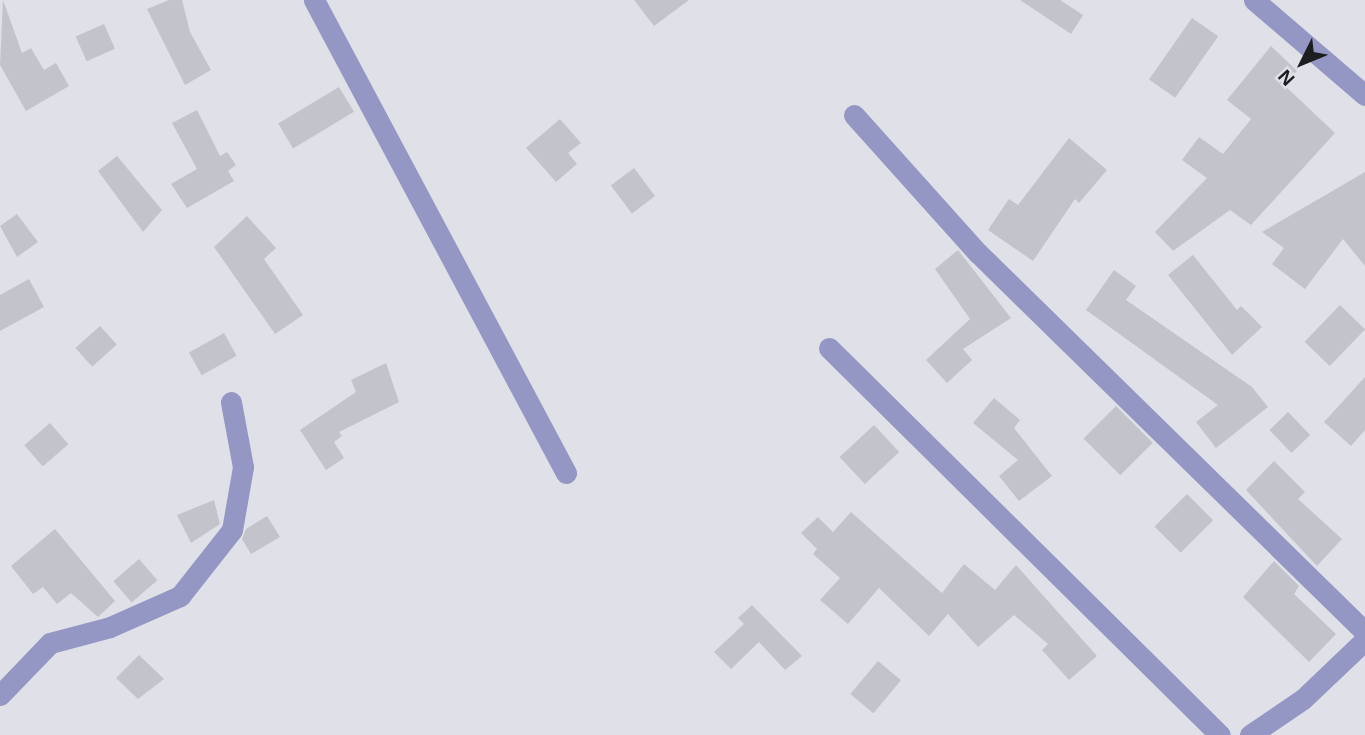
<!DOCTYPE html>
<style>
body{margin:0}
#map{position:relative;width:1365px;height:735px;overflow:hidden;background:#e0e0e8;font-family:Helvetica,sans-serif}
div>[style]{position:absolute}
.building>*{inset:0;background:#c3c4cb;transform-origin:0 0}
.minor>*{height:21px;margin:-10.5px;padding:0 10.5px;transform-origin:10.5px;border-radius:10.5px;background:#9497c4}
span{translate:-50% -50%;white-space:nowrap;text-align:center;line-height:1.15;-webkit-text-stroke:5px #e0e0e8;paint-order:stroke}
.north{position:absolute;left:1267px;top:28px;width:70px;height:70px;-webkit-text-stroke:5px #e0e0e8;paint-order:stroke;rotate:227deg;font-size:19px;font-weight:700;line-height:28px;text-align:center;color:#1c1d1f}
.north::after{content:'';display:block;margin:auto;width:24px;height:32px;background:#1c1d1f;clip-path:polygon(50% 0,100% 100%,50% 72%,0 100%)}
</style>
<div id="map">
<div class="building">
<i style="clip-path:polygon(3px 0,22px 53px,31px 48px,44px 70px,56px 63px,69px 86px,26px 111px,0 65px)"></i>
<i style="clip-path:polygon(169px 0,182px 0,190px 32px,211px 70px,185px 85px,147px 9px)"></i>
<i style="clip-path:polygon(634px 0,689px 0,654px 26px)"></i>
<i style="clip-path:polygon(1020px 0,1060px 0,1083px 15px,1071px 34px)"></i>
<i style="left:1192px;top:18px;width:32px;height:75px;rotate:35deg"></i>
<i style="left:104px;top:24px;width:27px;height:31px;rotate:66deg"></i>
<i style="clip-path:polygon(1271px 46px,1297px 71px,1284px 85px,1335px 133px,1251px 225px,1230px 210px,1173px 251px,1155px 232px,1207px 178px,1182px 160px,1199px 137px,1223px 154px,1251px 119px,1227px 100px)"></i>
<i style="left:339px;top:87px;width:29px;height:71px;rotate:59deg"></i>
<i style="clip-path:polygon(197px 110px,220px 156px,227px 152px,236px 165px,228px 171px,234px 181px,187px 208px,171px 184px,197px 169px,172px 123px)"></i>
<i style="clip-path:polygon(560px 119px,581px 143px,568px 153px,577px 164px,556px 182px,526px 148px)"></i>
<i style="clip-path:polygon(1069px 138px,1107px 170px,1079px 203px,1075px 199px,1033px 261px,988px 230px,1009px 199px,1018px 205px)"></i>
<i style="clip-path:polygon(117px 156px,162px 210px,143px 232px,98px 171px)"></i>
<i style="left:634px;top:168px;width:35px;height:29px;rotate:53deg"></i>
<i style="clip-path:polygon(1365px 172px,1365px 266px,1343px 239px,1305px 289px,1272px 264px,1284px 248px,1262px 232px)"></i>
<i style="clip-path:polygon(17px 214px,38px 242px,17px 257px,0 226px)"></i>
<i style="clip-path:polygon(247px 216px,276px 248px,264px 259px,303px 315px,275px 334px,214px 247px)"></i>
<i style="clip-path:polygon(958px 250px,1011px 318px,963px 349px,972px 360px,947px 383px,926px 360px,970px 319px,935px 269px)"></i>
<i style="clip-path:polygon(1193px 255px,1237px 310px,1241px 306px,1262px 327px,1232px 355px,1168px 275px)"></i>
<i style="clip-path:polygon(1114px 270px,1136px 286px,1126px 300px,1252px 387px,1268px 407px,1216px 448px,1196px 422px,1218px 405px,1086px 310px)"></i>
<i style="clip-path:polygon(29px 279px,44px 307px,0 331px,0 295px)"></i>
<i style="left:1340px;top:305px;width:35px;height:51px;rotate:44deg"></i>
<i style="left:100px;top:326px;width:25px;height:33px;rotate:48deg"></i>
<i style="left:224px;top:333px;width:26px;height:40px;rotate:61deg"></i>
<i style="clip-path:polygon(386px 363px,399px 402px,339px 432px,342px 436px,334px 442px,344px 458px,326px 470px,300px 430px,356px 392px,351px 380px)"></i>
<i style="clip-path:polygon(1365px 377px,1365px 430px,1351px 446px,1324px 422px)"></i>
<i style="clip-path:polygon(994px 398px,1020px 420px,1014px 428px,1052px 476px,1019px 501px,999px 476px,1018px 460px,973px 423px)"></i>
<i style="left:1116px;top:406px;width:52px;height:46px;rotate:45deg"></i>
<i style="left:1288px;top:412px;width:32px;height:26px;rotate:46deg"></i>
<i style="left:50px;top:423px;width:28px;height:34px;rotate:49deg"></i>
<i style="left:874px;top:425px;width:37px;height:47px;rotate:47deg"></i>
<i style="clip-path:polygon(1274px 461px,1305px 492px,1298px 499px,1342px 539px,1317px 566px,1246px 490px)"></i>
<i style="left:1187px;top:494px;width:37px;height:46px;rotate:45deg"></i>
<i style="clip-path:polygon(214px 500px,220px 524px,191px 543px,177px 515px)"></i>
<i style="clip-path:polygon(851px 512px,942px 593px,964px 564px,995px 590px,1016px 565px,1097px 656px,1069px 680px,1042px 650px,1048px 644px,1014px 615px,978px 647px,948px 614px,929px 636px,879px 588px,848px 624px,820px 600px,840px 578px,813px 554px,817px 549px,801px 533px,818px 517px,833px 532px)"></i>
<i style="clip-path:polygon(267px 516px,280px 537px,251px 554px,242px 539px,246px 529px)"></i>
<i style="clip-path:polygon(55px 529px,115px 601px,98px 617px,71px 593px,57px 604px,43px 587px,33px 594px,11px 566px)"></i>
<i style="left:139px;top:559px;width:28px;height:34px;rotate:49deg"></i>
<i style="clip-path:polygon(1274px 561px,1299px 586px,1294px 594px,1336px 634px,1309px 662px,1243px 597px)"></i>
<i style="clip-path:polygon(752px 605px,802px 656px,785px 670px,759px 642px,731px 669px,714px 652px,744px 624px,738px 618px)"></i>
<i style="clip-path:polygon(139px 655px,164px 679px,138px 699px,116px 678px)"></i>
<i style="left:878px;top:661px;width:30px;height:43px;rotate:40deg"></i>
</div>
<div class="minor">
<i style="left:314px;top:0;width:536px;rotate:61.95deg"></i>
<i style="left:1254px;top:0;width:146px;rotate:40.6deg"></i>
<i style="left:854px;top:115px;width:186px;rotate:48.1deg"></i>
<i style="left:978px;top:253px;width:542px;rotate:44.4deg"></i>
<i style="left:829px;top:348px;width:550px;rotate:44.71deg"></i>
<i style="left:0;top:695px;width:72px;rotate:-46.1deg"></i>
<i style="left:50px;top:643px;width:62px;rotate:-14.9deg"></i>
<i style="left:110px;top:627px;width:77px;rotate:-23.9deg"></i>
<i style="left:180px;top:596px;width:84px;rotate:-51.8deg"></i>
<i style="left:232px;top:530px;width:64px;rotate:-80.1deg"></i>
<i style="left:243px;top:467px;width:66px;rotate:-100.5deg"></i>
<i style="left:1250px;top:735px;width:64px;rotate:-34.2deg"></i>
<i style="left:1303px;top:699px;width:86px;rotate:-43.6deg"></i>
</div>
<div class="north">N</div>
</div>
